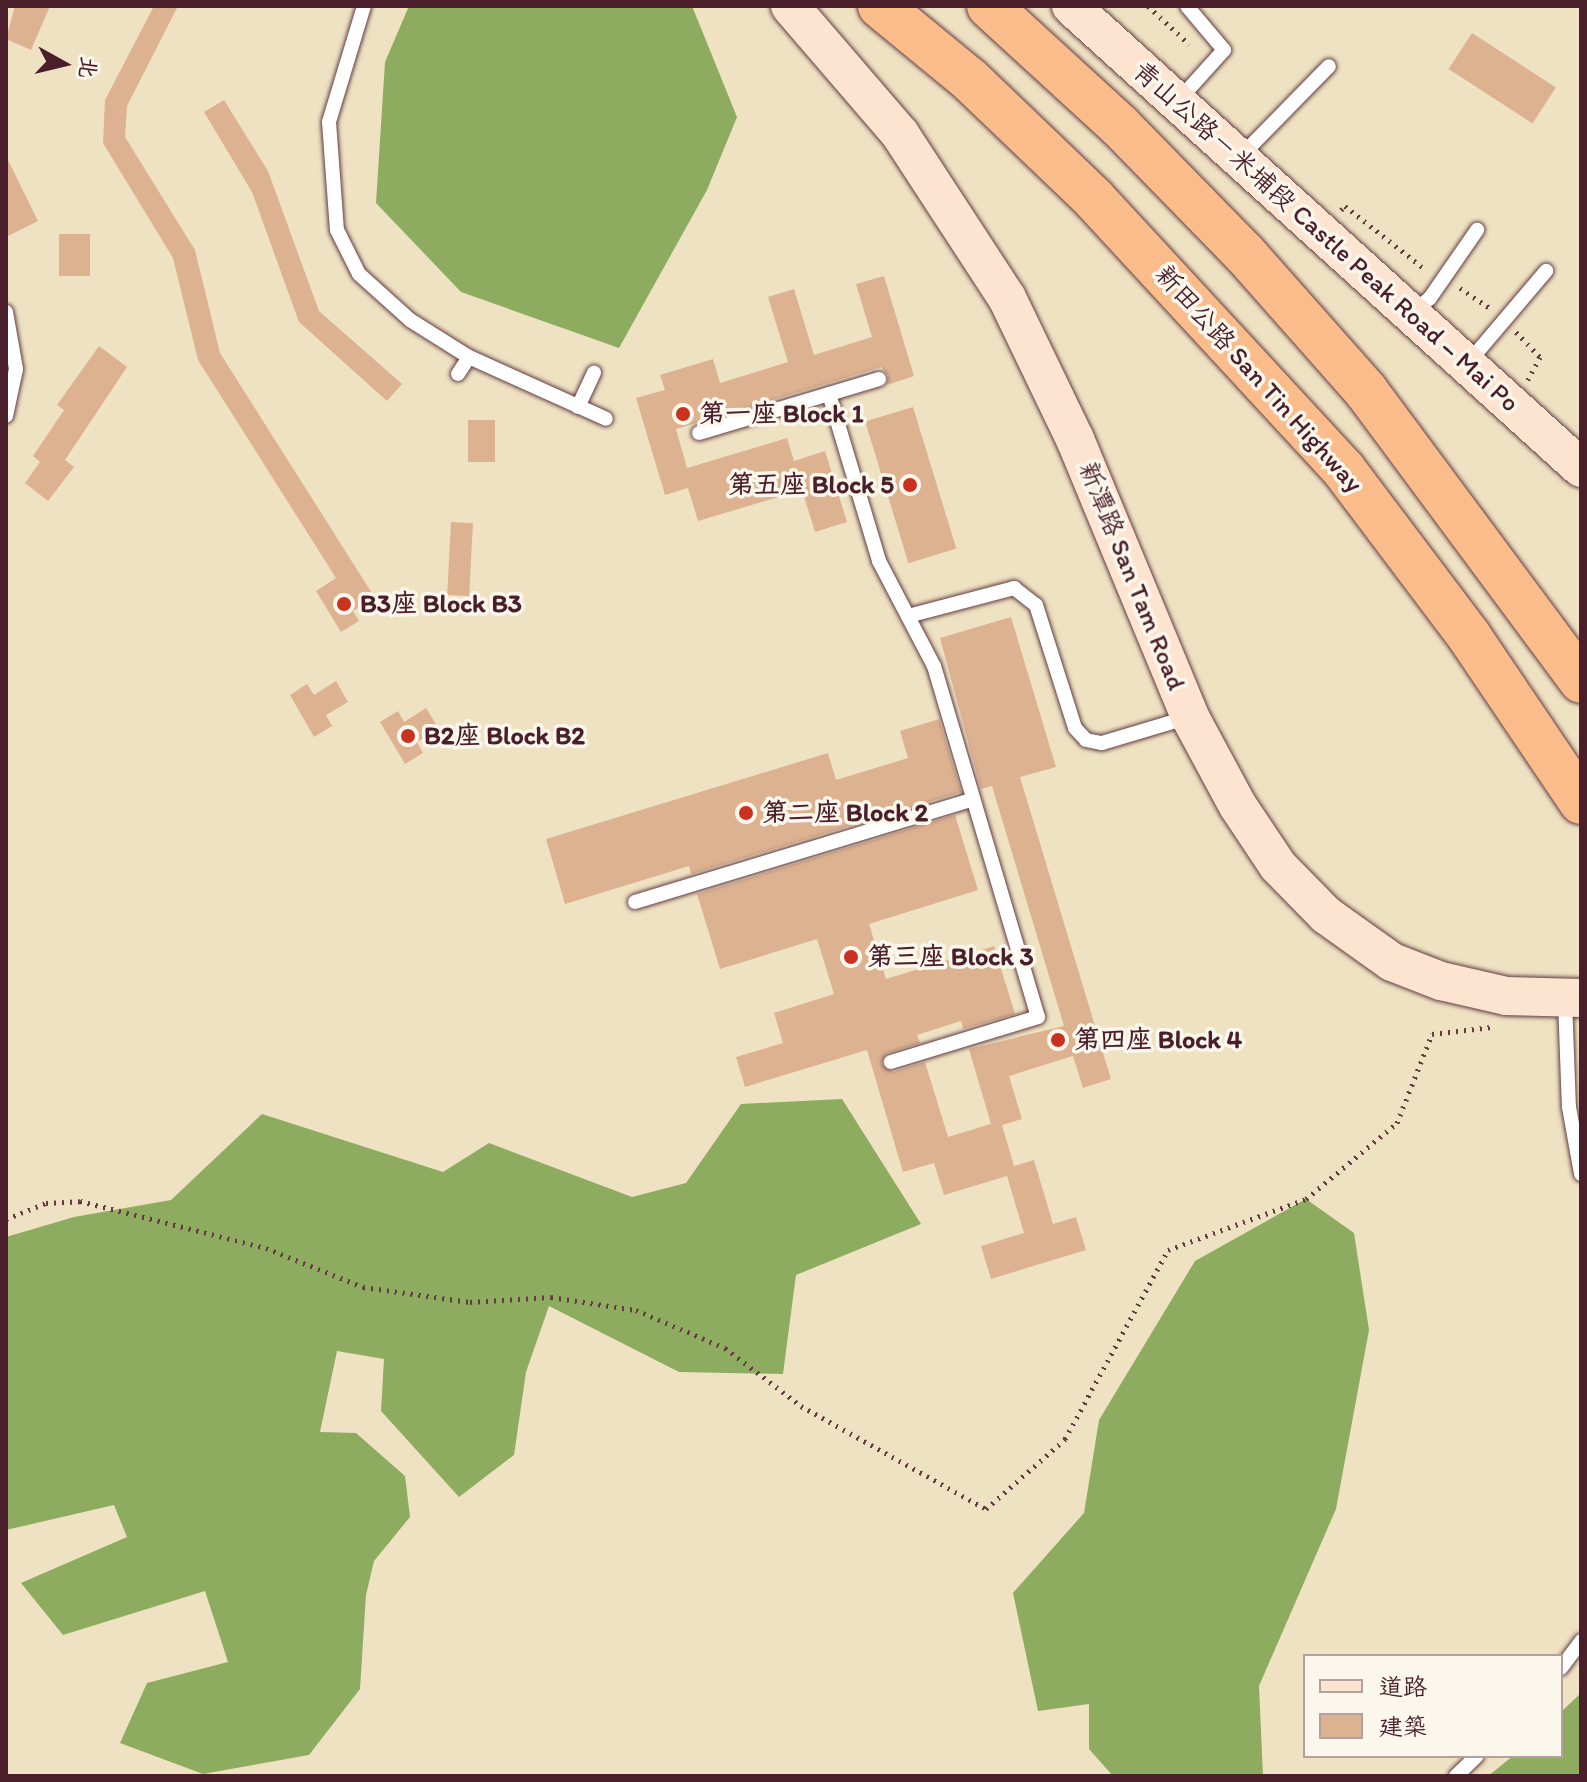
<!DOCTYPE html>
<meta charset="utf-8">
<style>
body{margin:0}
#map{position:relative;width:1587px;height:1782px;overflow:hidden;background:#efe2c3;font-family:Itim,"LXGW WenKai TC",sans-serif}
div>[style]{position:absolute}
.forest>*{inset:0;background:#8dac60}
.building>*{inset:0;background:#dcb291;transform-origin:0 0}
.path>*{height:5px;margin-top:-2.5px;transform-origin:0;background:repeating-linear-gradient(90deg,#633c42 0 2px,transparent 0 8px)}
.roads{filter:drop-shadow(0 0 2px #633c42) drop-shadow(0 0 2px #633c42)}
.lane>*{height:14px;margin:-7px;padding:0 7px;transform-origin:7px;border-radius:7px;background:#fff}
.secondary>*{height:38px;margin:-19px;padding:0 19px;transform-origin:19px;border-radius:19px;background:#fde4d1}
.highway>*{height:44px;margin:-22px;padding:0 22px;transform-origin:22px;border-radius:22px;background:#fabc8b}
.dots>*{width:22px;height:22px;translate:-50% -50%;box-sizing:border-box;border:4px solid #fbf7ec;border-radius:50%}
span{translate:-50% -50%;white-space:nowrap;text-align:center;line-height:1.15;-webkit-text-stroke:7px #fbf7ec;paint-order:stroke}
.street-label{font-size:26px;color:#4a1f2b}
.poi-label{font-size:26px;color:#4a1f2b;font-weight:700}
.left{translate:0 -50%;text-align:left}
.right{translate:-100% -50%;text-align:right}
.frame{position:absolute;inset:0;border:8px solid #4a1f2b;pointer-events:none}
.legend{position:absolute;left:1303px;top:1654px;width:260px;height:104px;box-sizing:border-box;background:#fbf7ec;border:2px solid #b4a19f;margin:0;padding:10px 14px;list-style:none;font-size:24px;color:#4a1f2b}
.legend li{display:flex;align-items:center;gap:16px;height:40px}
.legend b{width:40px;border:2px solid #b4a19f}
.north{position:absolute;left:24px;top:24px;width:80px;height:80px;-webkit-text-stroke:6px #fbf7ec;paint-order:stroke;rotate:98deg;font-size:22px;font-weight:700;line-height:32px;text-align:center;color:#4a1f2b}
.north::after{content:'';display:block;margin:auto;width:28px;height:36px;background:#4a1f2b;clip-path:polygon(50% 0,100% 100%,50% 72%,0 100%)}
</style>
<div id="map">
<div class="forest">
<i style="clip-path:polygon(409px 6px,692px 6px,737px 117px,707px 190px,619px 348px,461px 292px,376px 203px,385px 62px)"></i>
<i style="clip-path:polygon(842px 1099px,921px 1224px,796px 1275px,783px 1374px,679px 1372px,549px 1306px,526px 1372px,514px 1455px,459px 1497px,381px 1411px,384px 1359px,337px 1351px,320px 1432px,356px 1433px,405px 1476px,410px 1517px,374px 1561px,366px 1595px,360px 1689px,309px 1755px,203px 1774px,120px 1743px,147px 1683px,228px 1662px,205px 1591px,63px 1635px,21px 1583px,127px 1537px,114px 1505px,6px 1530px,6px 1237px,74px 1217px,171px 1200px,262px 1114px,443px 1172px,489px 1143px,632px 1197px,686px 1183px,741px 1104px)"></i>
<i style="clip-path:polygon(1306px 1199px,1354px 1233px,1369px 1330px,1336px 1509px,1259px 1686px,1263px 1776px,1113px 1776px,1089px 1749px,1089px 1704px,1038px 1711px,1013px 1593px,1084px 1513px,1099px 1420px,1195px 1261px)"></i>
<i style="clip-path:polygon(1581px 1693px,1581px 1776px,1488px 1776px,1513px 1756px,1561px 1756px,1561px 1712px)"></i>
</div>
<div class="building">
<i style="clip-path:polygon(15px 6px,50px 6px,31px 50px,6px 39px)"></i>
<i style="clip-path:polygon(154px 6px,178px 6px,127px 106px,125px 137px,195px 250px,220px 353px,375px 598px,353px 611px,359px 621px,341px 632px,316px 591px,336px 578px,198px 360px,173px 258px,103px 143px,105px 100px)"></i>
<i style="left:1472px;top:33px;width:100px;height:43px;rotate:33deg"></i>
<i style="clip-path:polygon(224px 100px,268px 171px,319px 311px,402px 384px,387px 401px,299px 322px,252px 192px,204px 112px)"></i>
<i style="clip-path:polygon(6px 156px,38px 221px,6px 237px)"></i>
<i style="left:90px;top:234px;width:42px;height:31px;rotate:90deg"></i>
<i style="clip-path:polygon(884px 276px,914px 376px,887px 385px,888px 375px,881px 367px,676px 429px,687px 468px,787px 438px,794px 461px,825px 451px,847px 522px,815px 532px,802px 490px,698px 521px,688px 488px,665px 495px,636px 398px,665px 390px,660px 375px,713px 359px,720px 383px,788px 362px,768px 297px,794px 289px,814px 355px,872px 337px,856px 284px)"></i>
<i style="clip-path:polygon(99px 346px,127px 367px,65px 460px,74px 467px,48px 501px,25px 483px,40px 462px,33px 456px,64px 410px,57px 405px)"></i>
<i style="left:913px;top:407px;width:148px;height:50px;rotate:73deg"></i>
<i style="left:468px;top:420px;width:27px;height:42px"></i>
<i style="left:451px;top:522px;width:22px;height:73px;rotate:3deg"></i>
<i style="clip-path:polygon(1011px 617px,1056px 767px,1020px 777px,1111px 1079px,1083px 1088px,1073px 1056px,1009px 1076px,1022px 1119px,1002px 1125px,1014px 1166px,1034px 1160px,1053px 1224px,1076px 1217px,1086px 1250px,991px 1279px,981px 1246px,1024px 1233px,1007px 1176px,944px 1195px,934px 1163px,903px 1172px,867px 1050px,745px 1087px,736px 1057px,783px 1043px,774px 1013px,834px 994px,817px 939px,720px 969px,697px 894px,955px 815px,978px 890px,869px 924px,886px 979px,994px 946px,1015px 1014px,963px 1029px,961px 1021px,917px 1035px,920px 1043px,887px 1053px,881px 1064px,893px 1072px,925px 1062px,948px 1137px,991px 1124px,969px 1049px,1064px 1026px,992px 786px,981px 789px,940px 638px)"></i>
<i style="clip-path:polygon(336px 681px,348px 702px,326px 715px,332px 726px,314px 737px,290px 695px,307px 684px,314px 695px)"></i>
<i style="clip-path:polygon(426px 708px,439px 729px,417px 742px,423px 753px,405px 764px,380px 722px,398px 711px,404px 722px)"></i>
<i style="clip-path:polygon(939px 719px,961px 792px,691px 874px,689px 866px,565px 904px,546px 839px,828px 753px,836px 780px,908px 758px,900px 731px)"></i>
</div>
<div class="path">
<i style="left:1148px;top:6px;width:56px;rotate:42.8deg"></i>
<i style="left:1341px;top:210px;width:6px;rotate:-45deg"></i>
<i style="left:1345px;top:206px;width:103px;rotate:38.3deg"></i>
<i style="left:1460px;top:288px;width:37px;rotate:34deg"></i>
<i style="left:1516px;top:332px;width:35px;rotate:46deg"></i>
<i style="left:1540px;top:357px;width:26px;rotate:118deg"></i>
<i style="left:6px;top:1219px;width:43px;rotate:-21.8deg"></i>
<i style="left:46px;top:1203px;width:34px;rotate:-3deg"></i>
<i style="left:80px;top:1201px;width:192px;rotate:14.2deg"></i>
<i style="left:266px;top:1248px;width:105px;rotate:21.9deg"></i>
<i style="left:363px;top:1287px;width:108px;rotate:8deg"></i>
<i style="left:470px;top:1302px;width:81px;rotate:-3.5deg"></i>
<i style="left:551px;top:1297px;width:86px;rotate:8.7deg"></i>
<i style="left:636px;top:1310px;width:97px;rotate:23.1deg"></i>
<i style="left:725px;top:1348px;width:96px;rotate:37.3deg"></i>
<i style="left:801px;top:1406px;width:212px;rotate:29.1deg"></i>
<i style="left:986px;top:1509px;width:106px;rotate:-41.5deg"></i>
<i style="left:1065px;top:1439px;width:215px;rotate:-61.4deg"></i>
<i style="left:1168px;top:1250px;width:147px;rotate:-20.3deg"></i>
<i style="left:1306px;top:1199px;width:119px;rotate:-39.9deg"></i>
<i style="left:1397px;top:1123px;width:96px;rotate:-68.5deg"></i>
<i style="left:1432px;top:1034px;width:60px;rotate:-6.7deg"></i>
</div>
<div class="roads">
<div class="lane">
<i style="left:364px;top:6px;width:121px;rotate:106.8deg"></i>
<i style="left:329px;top:122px;width:108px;rotate:85.8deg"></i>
<i style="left:337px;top:230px;width:49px;rotate:63.4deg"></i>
<i style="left:359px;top:274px;width:69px;rotate:42deg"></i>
<i style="left:410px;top:320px;width:70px;rotate:32.1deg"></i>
<i style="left:469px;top:357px;width:150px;rotate:24.3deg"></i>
<i style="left:1177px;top:102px;width:70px;rotate:-47.9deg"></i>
<i style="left:1224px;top:50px;width:57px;rotate:-130.1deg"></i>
<i style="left:1240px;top:157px;width:127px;rotate:-45.6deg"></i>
<i style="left:6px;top:312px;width:58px;rotate:80deg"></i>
<i style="left:16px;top:369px;width:48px;rotate:102deg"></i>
<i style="left:1411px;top:314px;width:25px;rotate:-40deg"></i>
<i style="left:1430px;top:298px;width:83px;rotate:-55.3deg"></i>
<i style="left:1468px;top:363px;width:121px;rotate:-49.7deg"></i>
<i style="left:458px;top:374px;width:20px;rotate:-57deg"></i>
<i style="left:829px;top:394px;width:174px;rotate:73.3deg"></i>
<i style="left:879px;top:561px;width:119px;rotate:62.4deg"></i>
<i style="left:934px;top:666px;width:366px;rotate:73.5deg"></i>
<i style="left:1038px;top:1017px;width:154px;rotate:163deg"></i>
<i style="left:578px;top:407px;width:38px;rotate:-65deg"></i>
<i style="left:699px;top:433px;width:188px;rotate:-16.7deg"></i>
<i style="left:908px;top:616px;width:110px;rotate:-14.8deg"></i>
<i style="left:1014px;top:588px;width:28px;rotate:38deg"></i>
<i style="left:1036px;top:605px;width:129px;rotate:72.4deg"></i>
<i style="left:1075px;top:728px;width:16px;rotate:47deg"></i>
<i style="left:1086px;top:740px;width:16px;rotate:11deg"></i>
<i style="left:1102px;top:743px;width:91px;rotate:-16.6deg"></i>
<i style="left:635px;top:902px;width:353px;rotate:-16.9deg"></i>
<i style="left:1565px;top:1000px;width:107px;rotate:87.9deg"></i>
<i style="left:1569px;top:1107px;width:68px;rotate:79.8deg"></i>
<i style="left:1561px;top:1668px;width:34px;rotate:-53deg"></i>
<i style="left:1456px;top:1776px;width:29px;rotate:-44deg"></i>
</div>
<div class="secondary">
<i style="left:790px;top:6px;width:169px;rotate:49.3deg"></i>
<i style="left:900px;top:134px;width:196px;rotate:56.9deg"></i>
<i style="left:1007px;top:298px;width:157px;rotate:64.3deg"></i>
<i style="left:1075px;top:439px;width:301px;rotate:67.5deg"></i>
<i style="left:1190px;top:717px;width:101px;rotate:61.7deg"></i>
<i style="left:1238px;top:806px;width:72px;rotate:56.3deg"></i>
<i style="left:1278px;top:866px;width:69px;rotate:45.6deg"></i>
<i style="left:1326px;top:915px;width:81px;rotate:35.5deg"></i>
<i style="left:1392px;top:962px;width:53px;rotate:21.2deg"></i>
<i style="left:1441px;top:981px;width:67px;rotate:13deg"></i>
<i style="left:1506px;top:996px;width:75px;rotate:1.5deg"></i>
<i style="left:1071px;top:6px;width:688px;rotate:42.17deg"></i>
</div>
<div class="highway">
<i style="left:880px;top:6px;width:115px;rotate:39.4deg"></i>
<i style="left:969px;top:79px;width:173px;rotate:43.8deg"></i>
<i style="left:1094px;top:199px;width:369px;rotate:47.3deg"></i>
<i style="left:1344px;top:470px;width:208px;rotate:53deg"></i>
<i style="left:1469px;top:636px;width:200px;rotate:56deg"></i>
<i style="left:989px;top:6px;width:178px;rotate:42.5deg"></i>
<i style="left:1120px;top:126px;width:179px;rotate:45.7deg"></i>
<i style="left:1245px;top:254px;width:183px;rotate:48.5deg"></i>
<i style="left:1366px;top:391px;width:361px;rotate:53.4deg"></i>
</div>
</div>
<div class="dots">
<i style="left:683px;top:414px;background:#c8321e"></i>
<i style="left:910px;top:485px;background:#c8321e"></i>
<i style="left:344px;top:604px;background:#c8321e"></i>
<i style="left:408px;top:736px;background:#c8321e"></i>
<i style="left:746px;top:813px;background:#c8321e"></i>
<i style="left:851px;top:957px;background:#c8321e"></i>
<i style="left:1058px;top:1040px;background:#c8321e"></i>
</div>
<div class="street-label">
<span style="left:1326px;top:237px;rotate:42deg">青山公路－米埔段 Castle Peak Road – Mai Po</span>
<span style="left:1259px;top:379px;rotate:48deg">新田公路 San Tin Highway</span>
<span style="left:1132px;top:576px;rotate:68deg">新潭路 San Tam Road</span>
</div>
<div class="poi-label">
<span class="left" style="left:699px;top:414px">第一座 Block 1</span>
<span class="right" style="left:894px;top:485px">第五座 Block 5</span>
<span class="left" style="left:360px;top:604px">B3座 Block B3</span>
<span class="left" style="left:424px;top:736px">B2座 Block B2</span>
<span class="left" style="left:762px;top:813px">第二座 Block 2</span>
<span class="left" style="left:867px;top:957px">第三座 Block 3</span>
<span class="left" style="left:1074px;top:1040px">第四座 Block 4</span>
</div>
<div class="frame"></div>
<ul class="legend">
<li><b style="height:10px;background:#fde4d1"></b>道路</li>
<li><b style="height:22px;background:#dcb291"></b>建築</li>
</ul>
<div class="north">北</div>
</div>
